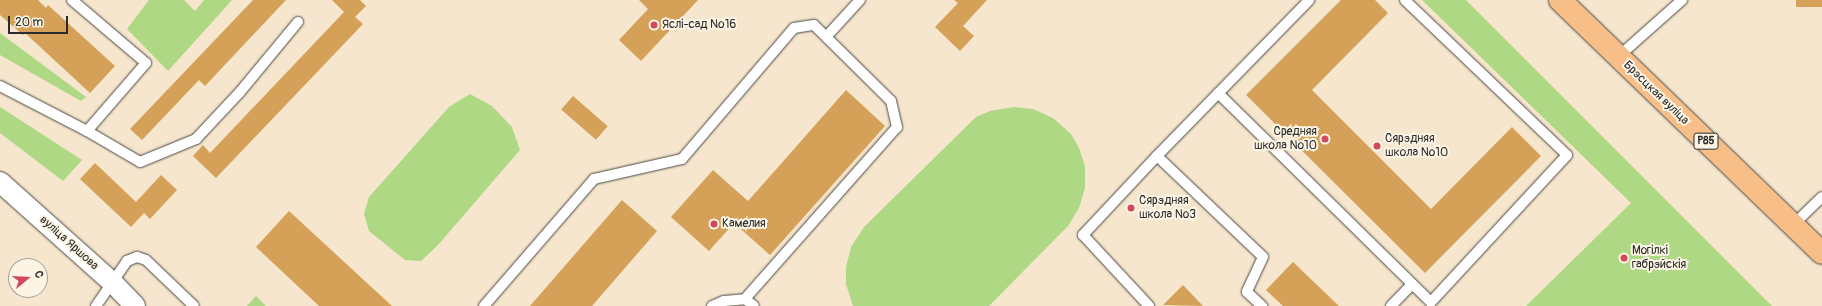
<!DOCTYPE html>
<meta charset="utf-8">
<style>
body{margin:0}
#map{position:relative;width:1822px;height:306px;overflow:hidden;background:#f6e6cd;font-family:Pangolin,sans-serif}
div>[style]{position:absolute}
.green>*{inset:0;background:#aed884}
.building>*{inset:0;background:#d5a158;transform-origin:0 0}
.roads{filter:drop-shadow(0 0 1px #494743) drop-shadow(0 0 1px #494743)}
.lane>*{height:10px;margin:-5px;padding:0 5px;transform-origin:5px;border-radius:5px;background:#fff}
.street>*{height:20px;margin:-10px;padding:0 10px;transform-origin:10px;border-radius:10px;background:#fff}
.primary>*{height:22px;margin:-11px;padding:0 11px;transform-origin:11px;border-radius:11px;background:#f7be88}
.dots>*{width:11px;height:11px;translate:-50% -50%;box-sizing:border-box;border:2px solid #fcf5e5;border-radius:50%}
span{translate:-50% -50%;white-space:nowrap;text-align:center;line-height:1.15;-webkit-text-stroke:4px #fcf5e5;paint-order:stroke}
.shield-label span{padding:1px 3px;background:#fcf5e5;border:1px solid;border-radius:3px;-webkit-text-stroke-width:0}
.shield-label{font-size:11px;color:#2b2b2b;font-weight:700}
.poi-label{font-size:12px;color:#2b2b2b}
.left{translate:0 -50%;text-align:left}
.right{translate:-100% -50%;text-align:right}
.street-label{font-size:12px;color:#2b2b2b}
.north{position:absolute;left:8px;top:258px;width:40px;height:40px;box-sizing:border-box;background:#fcf5e5;border:1px solid #a8a49b;border-radius:50%;rotate:72deg;font-size:11px;font-weight:700;line-height:16px;text-align:center;color:#2b2b2b}
.north::after{content:'';display:block;margin:auto;width:14px;height:18px;background:#d1495b;clip-path:polygon(50% 0,100% 100%,50% 72%,0 100%)}
.scale{position:absolute;left:8px;top:16px;width:60px;height:18px;box-sizing:border-box;border:2px solid #2b2b2b;border-top:0;padding-left:5px;font-size:12px;line-height:14px;white-space:nowrap;color:#2b2b2b;-webkit-text-stroke:3px #fcf5e5;paint-order:stroke}
</style>
<div id="map">
<div class="green">
<i style="clip-path:polygon(149px 0,184px 0,195px 11px,204px 0,232px 0,168px 71px,127px 29px)"></i>
<i style="clip-path:polygon(1422px 0,1466px 0,1772px 306px,1526px 306px,1631px 203px)"></i>
<i style="clip-path:polygon(0 33px,86px 97px,81px 101px,0 55px)"></i>
<i style="clip-path:polygon(470px 94px,492px 106px,512px 127px,520px 150px,438px 245px,421px 261px,405px 260px,369px 231px,364px 214px,369px 197px,449px 107px)"></i>
<i style="clip-path:polygon(0 107px,82px 160px,63px 181px,0 133px)"></i>
<i style="clip-path:polygon(1014px 107px,1033px 109px,1053px 118px,1071px 134px,1079px 148px,1085px 166px,1085px 188px,1079px 208px,1068px 226px,989px 306px,853px 306px,846px 284px,846px 267px,851px 247px,864px 227px,976px 117px,990px 111px)"></i>
<i style="clip-path:polygon(256px 296px,266px 306px,247px 306px)"></i>
</div>
<div class="building">
<i style="clip-path:polygon(0 0,38px 0,46px 8px,48px 5px,115px 66px,90px 93px,25px 33px,23px 35px,0 15px)"></i>
<i style="clip-path:polygon(253px 0,286px 0,205px 86px,199px 80px,142px 140px,130px 129px)"></i>
<i style="clip-path:polygon(332px 0,360px 0,366px 6px,355px 17px,363px 24px,216px 178px,193px 156px,203px 145px,210px 153px,344px 12px)"></i>
<i style="clip-path:polygon(639px 0,698px 0,641px 61px,619px 40px,648px 9px)"></i>
<i style="clip-path:polygon(954px 0,987px 0,963px 26px,974px 36px,960px 51px,935px 27px,958px 3px)"></i>
<i style="clip-path:polygon(1341px 0,1375px 0,1388px 13px,1312px 90px,1431px 209px,1512px 127px,1541px 156px,1425px 273px,1246px 95px)"></i>
<i style="left:1796px;top:0;width:26px;height:7px"></i>
<i style="clip-path:polygon(846px 90px,885px 126px,770px 255px,734px 223px,709px 251px,671px 217px,713px 170px,748px 201px)"></i>
<i style="left:573px;top:96px;width:46px;height:18px;rotate:41deg"></i>
<i style="clip-path:polygon(95px 163px,136px 202px,161px 175px,177px 190px,150px 219px,144px 213px,131px 227px,80px 179px)"></i>
<i style="clip-path:polygon(622px 200px,657px 231px,592px 306px,530px 306px)"></i>
<i style="clip-path:polygon(289px 211px,392px 306px,319px 306px,256px 247px)"></i>
<i style="clip-path:polygon(1293px 262px,1339px 306px,1283px 306px,1266px 290px)"></i>
<i style="clip-path:polygon(1183px 285px,1203px 306px,1163px 305px)"></i>
</div>
<div class="roads">
<div class="lane">
<i style="left:827px;top:36px;width:49px;rotate:-47.5deg"></i>
<i style="left:1618px;top:57px;width:86px;rotate:-41.7deg"></i>
<i style="left:0;top:86px;width:98px;rotate:27.3deg"></i>
<i style="left:87px;top:131px;width:90px;rotate:-49.1deg"></i>
<i style="left:146px;top:63px;width:97px;rotate:-139.6deg"></i>
<i style="left:1218px;top:93px;width:298px;rotate:44.5deg"></i>
<i style="left:1431px;top:302px;width:200px;rotate:-47.2deg"></i>
<i style="left:1567px;top:155px;width:224px;rotate:-136.3deg"></i>
<i style="left:87px;top:131px;width:61px;rotate:30.3deg"></i>
<i style="left:140px;top:162px;width:61px;rotate:-22.3deg"></i>
<i style="left:196px;top:139px;width:64px;rotate:-46.9deg"></i>
<i style="left:240px;top:92px;width:91px;rotate:-50.4deg"></i>
<i style="left:1157px;top:156px;width:146px;rotate:43.6deg"></i>
<i style="left:1263px;top:257px;width:38px;rotate:115deg"></i>
<i style="left:1247px;top:292px;width:21px;rotate:43deg"></i>
<i style="left:1793px;top:225px;width:40px;rotate:-44deg"></i>
<i style="left:96px;top:306px;width:55px;rotate:-55.4deg"></i>
<i style="left:127px;top:261px;width:11px;rotate:-22deg"></i>
<i style="left:137px;top:257px;width:9px;rotate:18deg"></i>
<i style="left:146px;top:260px;width:66px;rotate:43.8deg"></i>
<i style="left:484px;top:306px;width:168px;rotate:-49.1deg"></i>
<i style="left:594px;top:179px;width:90px;rotate:-12.8deg"></i>
<i style="left:682px;top:159px;width:172px;rotate:-49.5deg"></i>
<i style="left:794px;top:28px;width:20px;rotate:-9deg"></i>
<i style="left:814px;top:25px;width:108px;rotate:44.6deg"></i>
<i style="left:891px;top:101px;width:27px;rotate:77deg"></i>
<i style="left:897px;top:127px;width:230px;rotate:131.5deg"></i>
<i style="left:745px;top:299px;width:11px;rotate:38deg"></i>
<i style="left:712px;top:306px;width:13px;rotate:-23deg"></i>
<i style="left:724px;top:301px;width:21px;rotate:-5deg"></i>
<i style="left:1149px;top:306px;width:97px;rotate:-132.9deg"></i>
<i style="left:1083px;top:235px;width:108px;rotate:-46.9deg"></i>
<i style="left:1157px;top:156px;width:218px;rotate:-45.7deg"></i>
<i style="left:1391px;top:306px;width:30px;rotate:-46deg"></i>
</div>
<div class="street">
<i style="left:0;top:182px;width:150px;rotate:41.8deg"></i>
<i style="left:112px;top:282px;width:33px;rotate:46deg"></i>
</div>
<div class="primary">
<i style="left:1560px;top:0;width:364px;rotate:44deg"></i>
</div>
</div>
<div class="dots">
<i style="left:654px;top:25px;background:#d1495b"></i>
<i style="left:1325px;top:139px;background:#d1495b"></i>
<i style="left:1377px;top:146px;background:#d1495b"></i>
<i style="left:1131px;top:208px;background:#d1495b"></i>
<i style="left:714px;top:224px;background:#d1495b"></i>
<i style="left:1624px;top:258px;background:#d1495b"></i>
</div>
<div class="shield-label">
<span style="left:1706px;top:141px">Р85</span>
</div>
<div class="poi-label">
<span class="left" style="left:662px;top:25px">Яслі-сад №16</span>
<span class="right" style="left:1317px;top:139px">Средняя<br>школа №10</span>
<span class="left" style="left:1385px;top:146px">Сярэдняя<br>школа №10</span>
<span class="left" style="left:1139px;top:208px">Сярэдняя<br>школа №3</span>
<span class="left" style="left:722px;top:224px">Камелия</span>
<span class="left" style="left:1632px;top:258px">Могілкі<br>габрэйскія</span>
</div>
<div class="street-label">
<span style="left:1656px;top:93px;rotate:44deg">Брэсцкая вуліца</span>
<span style="left:69px;top:243px;rotate:42deg">вуліца Яршова</span>
</div>
<div class="north">С</div>
<div class="scale">20 m</div>
</div>
